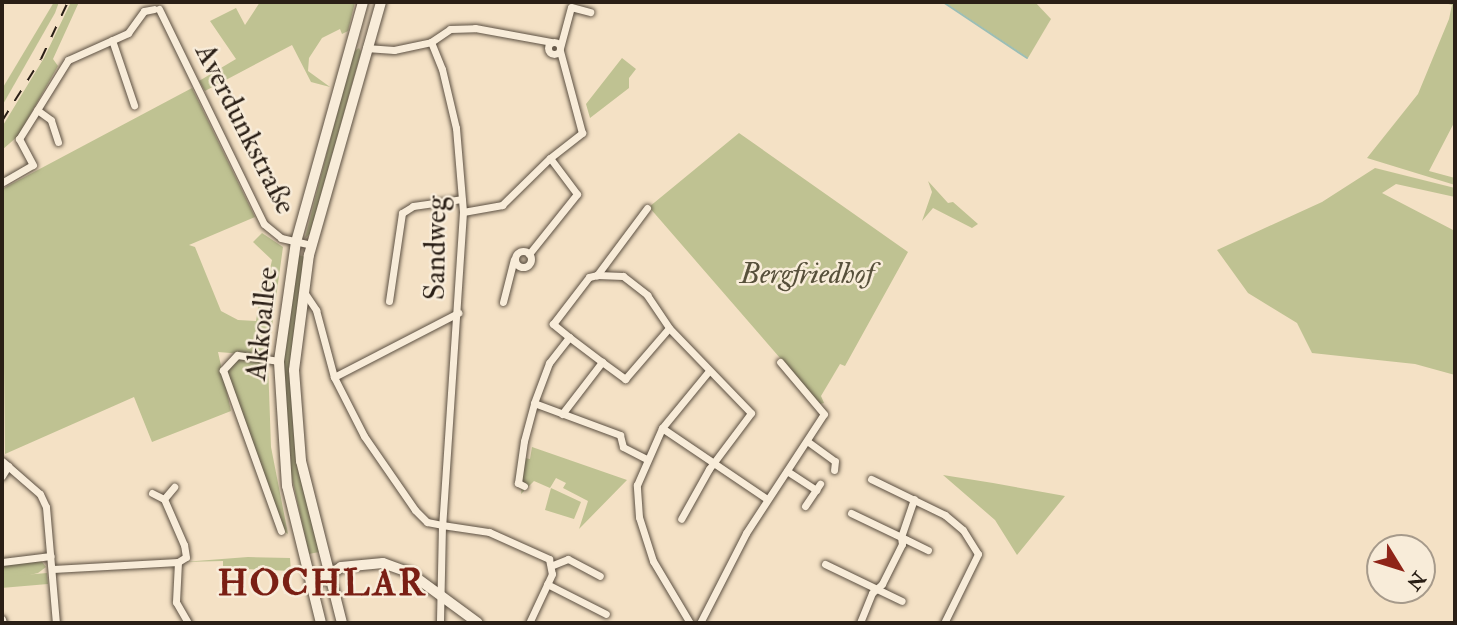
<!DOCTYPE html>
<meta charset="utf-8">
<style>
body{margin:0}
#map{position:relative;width:1457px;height:625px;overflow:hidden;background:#f4e1c5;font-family:"IM FELL Double Pica",serif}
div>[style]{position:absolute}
.green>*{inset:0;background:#bfc292;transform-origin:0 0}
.stream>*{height:2px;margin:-1px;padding:0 1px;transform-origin:1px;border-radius:1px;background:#9cbeb5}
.roads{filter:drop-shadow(0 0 2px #5c5042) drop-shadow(0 0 2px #5c5042)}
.street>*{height:7px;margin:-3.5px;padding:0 3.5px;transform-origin:3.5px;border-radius:3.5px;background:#f8ecd9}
.street>.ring{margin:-3.5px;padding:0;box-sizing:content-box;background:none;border:7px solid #f8ecd9;border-radius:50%}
.secondary>*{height:10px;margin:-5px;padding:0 5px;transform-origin:5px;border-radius:5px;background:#f8ecd9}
.rail>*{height:2px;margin-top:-1px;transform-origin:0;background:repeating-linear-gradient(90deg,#2a1f16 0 12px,transparent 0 24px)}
span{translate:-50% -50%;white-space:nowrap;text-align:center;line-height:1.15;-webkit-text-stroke:5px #f8ecd9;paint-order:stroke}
.street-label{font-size:30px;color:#2a1f16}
.park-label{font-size:30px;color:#57503b;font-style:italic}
.district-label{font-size:37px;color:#7a1f14;font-weight:700;letter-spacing:2px}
.frame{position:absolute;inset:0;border:4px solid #2a1f16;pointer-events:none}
.north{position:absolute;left:1366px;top:534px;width:70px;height:70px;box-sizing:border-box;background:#f8ecd9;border:2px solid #a69a8b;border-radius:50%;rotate:128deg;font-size:19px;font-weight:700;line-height:28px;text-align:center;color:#2a1f16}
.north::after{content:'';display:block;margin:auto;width:24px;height:32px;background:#8f2418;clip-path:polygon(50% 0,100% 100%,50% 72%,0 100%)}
</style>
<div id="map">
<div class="green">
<i style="clip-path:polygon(54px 2px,59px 2px,55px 13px,2px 106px,2px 89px)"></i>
<i style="clip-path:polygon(71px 2px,79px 2px,53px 59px,58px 66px,18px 136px,2px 150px,2px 127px,44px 58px)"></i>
<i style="clip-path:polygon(260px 2px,355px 2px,348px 31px,342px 34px,340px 29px,322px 38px,309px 58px,308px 71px,330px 87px,311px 82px,292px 45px,205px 91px,199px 81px,236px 59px,210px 21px,236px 8px,245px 25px)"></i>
<i style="clip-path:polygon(944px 2px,1035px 2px,1051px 19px,1028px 58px)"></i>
<i style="clip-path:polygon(1441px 2px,1455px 2px,1455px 121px,1429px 171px,1455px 178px,1455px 185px,1367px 158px,1418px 94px,1449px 19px,1452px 5px)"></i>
<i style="clip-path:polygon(359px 48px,361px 52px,310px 234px,305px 238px,353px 52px)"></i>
<i style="clip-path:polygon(622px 58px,636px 69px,629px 78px,629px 88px,590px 118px,586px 104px)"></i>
<i style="clip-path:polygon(192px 88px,255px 217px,189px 245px,195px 247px,221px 311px,238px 320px,256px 321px,264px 268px,270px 269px,272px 260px,253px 242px,262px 233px,283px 247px,268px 356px,218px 352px,231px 411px,152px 442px,134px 397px,5px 454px,2px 189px)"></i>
<i style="clip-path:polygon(739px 133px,908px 252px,845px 366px,840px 364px,821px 396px,824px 403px,820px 404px,649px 207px)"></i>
<i style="clip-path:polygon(1375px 168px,1455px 188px,1455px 197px,1396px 184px,1382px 193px,1455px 231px,1455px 375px,1415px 364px,1312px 353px,1297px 323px,1248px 293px,1217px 250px,1322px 202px)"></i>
<i style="clip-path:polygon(928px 181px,948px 203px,953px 202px,978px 224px,972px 228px,933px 208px,922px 221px,932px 192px)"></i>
<i style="clip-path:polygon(298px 255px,306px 257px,293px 344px,292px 408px,319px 552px,309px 554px,288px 460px,283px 402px,284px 352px)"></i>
<i style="clip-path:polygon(236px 359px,268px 363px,271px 447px,288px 534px,282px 530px,226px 372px,228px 364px)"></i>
<i style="clip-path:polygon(532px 447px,627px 480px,579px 529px,588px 501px,563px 488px,566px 483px,556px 478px,550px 488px,534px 481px,521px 494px,525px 458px,530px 459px)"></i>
<i style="clip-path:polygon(943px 475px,993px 483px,1065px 496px,1017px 555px,995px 520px)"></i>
<i style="clip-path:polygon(551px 488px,581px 502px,574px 519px,545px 510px)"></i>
<i style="clip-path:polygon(248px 557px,290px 558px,291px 571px,223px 568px,223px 561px,183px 562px)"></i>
<i style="clip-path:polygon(40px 559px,46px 567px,38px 573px,2px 582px,2px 564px)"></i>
<i style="left:47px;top:573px;width:11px;height:47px;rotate:85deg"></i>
</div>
<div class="stream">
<i style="left:943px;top:2px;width:101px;rotate:33.7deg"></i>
</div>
<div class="roads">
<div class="street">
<i style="left:159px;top:9px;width:239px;rotate:64deg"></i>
<i style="left:264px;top:224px;width:22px;rotate:39deg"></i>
<i style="left:281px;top:238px;width:32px;rotate:13deg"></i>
<i style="left:112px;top:40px;width:69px;rotate:71.3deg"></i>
<i class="ring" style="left:548px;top:42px;width:5px;height:5px"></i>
<i style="left:431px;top:42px;width:23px;rotate:-34deg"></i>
<i style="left:450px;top:29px;width:25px;rotate:-2deg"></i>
<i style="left:475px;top:28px;width:77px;rotate:10.4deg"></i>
<i style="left:366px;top:48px;width:28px;rotate:4deg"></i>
<i style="left:394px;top:50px;width:38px;rotate:-12deg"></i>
<i style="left:431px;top:42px;width:29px;rotate:68deg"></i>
<i style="left:442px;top:69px;width:61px;rotate:76.7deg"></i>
<i style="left:456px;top:128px;width:84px;rotate:85.2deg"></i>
<i style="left:463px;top:212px;width:314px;rotate:93.8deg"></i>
<i style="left:442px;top:525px;width:48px;rotate:8.5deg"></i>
<i style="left:489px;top:532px;width:66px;rotate:24.2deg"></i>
<i style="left:549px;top:559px;width:15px;rotate:79deg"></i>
<i style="left:552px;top:574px;width:54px;rotate:115.1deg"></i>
<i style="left:560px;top:48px;width:42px;rotate:-75deg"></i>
<i style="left:571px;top:7px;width:20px;rotate:15deg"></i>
<i style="left:58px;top:142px;width:23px;rotate:-108deg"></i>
<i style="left:51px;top:120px;width:17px;rotate:-144deg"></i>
<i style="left:37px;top:110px;width:59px;rotate:-58.2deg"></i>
<i style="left:68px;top:60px;width:66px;rotate:-24.2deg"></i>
<i style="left:128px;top:33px;width:27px;rotate:-54deg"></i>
<i style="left:144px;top:11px;width:10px;rotate:-11deg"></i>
<i style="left:550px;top:158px;width:41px;rotate:-38deg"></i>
<i style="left:582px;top:133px;width:85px;rotate:-105deg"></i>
<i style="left:3px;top:182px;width:34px;rotate:-30deg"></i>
<i style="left:33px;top:165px;width:30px;rotate:-118deg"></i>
<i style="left:19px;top:139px;width:34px;rotate:-58deg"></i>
<i style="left:647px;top:208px;width:84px;rotate:126.7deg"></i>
<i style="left:597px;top:275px;width:26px;rotate:2deg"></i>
<i style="left:623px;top:276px;width:31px;rotate:38deg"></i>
<i style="left:647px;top:295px;width:40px;rotate:56deg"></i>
<i style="left:669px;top:328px;width:118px;rotate:46deg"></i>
<i style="left:751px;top:413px;width:70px;rotate:126.9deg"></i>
<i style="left:709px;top:469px;width:57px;rotate:119.2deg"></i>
<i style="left:463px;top:212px;width:40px;rotate:-10deg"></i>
<i style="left:502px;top:205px;width:67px;rotate:-44.4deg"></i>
<i style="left:550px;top:158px;width:45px;rotate:53.1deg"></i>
<i style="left:577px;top:194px;width:77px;rotate:128.7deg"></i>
<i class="ring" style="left:515px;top:251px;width:9px;height:9px"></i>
<i style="left:304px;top:292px;width:22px;rotate:56deg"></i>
<i style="left:316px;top:310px;width:69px;rotate:75deg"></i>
<i style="left:334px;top:377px;width:66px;rotate:63deg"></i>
<i style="left:364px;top:436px;width:90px;rotate:55.4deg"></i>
<i style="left:415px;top:510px;width:17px;rotate:45deg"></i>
<i style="left:427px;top:522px;width:15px;rotate:11deg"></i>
<i style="left:442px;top:525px;width:98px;rotate:91.2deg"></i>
<i style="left:389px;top:301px;width:89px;rotate:-81.6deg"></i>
<i style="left:402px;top:213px;width:13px;rotate:-32deg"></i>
<i style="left:413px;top:206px;width:49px;rotate:-8.1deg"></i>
<i style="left:503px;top:302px;width:44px;rotate:-75.7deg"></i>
<i style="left:569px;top:337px;width:41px;rotate:37.1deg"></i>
<i style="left:279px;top:361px;width:42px;rotate:-171.9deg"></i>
<i style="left:237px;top:355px;width:21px;rotate:133deg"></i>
<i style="left:223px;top:370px;width:171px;rotate:70.2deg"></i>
<i style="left:334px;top:377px;width:140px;rotate:-27.3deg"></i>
<i style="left:534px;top:403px;width:43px;rotate:-69.4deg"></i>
<i style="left:549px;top:363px;width:33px;rotate:-52deg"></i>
<i style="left:569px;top:337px;width:21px;rotate:-141deg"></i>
<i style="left:553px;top:324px;width:59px;rotate:-52.5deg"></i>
<i style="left:589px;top:277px;width:8px;rotate:-14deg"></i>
<i style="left:562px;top:414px;width:66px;rotate:-52.4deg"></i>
<i style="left:602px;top:362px;width:29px;rotate:36deg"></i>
<i style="left:625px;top:379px;width:67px;rotate:-49.2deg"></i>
<i style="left:662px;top:428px;width:127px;rotate:34.1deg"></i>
<i style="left:807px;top:441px;width:34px;rotate:36deg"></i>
<i style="left:835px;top:461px;width:9px;rotate:96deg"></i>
<i style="left:2px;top:461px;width:50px;rotate:41deg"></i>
<i style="left:40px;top:494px;width:14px;rotate:65deg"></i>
<i style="left:46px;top:507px;width:116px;rotate:85.1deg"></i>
<i style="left:787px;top:471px;width:35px;rotate:33deg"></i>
<i style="left:2px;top:476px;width:12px;rotate:-59deg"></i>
<i style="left:871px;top:479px;width:82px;rotate:25.9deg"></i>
<i style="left:945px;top:515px;width:23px;rotate:40deg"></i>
<i style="left:963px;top:530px;width:28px;rotate:58deg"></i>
<i style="left:978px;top:554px;width:77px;rotate:116.2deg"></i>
<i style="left:524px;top:486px;width:7px;rotate:-153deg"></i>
<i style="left:518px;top:483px;width:42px;rotate:-81.9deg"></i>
<i style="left:524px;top:441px;width:39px;rotate:-75deg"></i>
<i style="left:534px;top:403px;width:92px;rotate:20.4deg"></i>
<i style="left:620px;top:435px;width:12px;rotate:76deg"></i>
<i style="left:623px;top:447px;width:25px;rotate:27deg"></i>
<i style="left:152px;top:493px;width:13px;rotate:27deg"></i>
<i style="left:914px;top:499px;width:40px;rotate:108.9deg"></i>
<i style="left:901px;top:537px;width:30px;rotate:26deg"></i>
<i style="left:805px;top:506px;width:27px;rotate:-56deg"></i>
<i style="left:851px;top:513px;width:55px;rotate:25.6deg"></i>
<i style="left:901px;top:537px;width:7px;rotate:82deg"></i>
<i style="left:902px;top:544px;width:45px;rotate:116.6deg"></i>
<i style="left:882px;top:584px;width:13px;rotate:138deg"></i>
<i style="left:872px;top:593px;width:32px;rotate:112deg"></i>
<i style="left:2px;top:562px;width:49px;rotate:-7deg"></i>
<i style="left:178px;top:562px;width:40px;rotate:92.9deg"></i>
<i style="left:176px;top:602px;width:24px;rotate:60deg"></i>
<i style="left:825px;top:564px;width:85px;rotate:25.7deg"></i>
<i style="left:553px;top:565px;width:16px;rotate:-22deg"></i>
<i style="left:568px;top:559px;width:36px;rotate:28deg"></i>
<i style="left:53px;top:569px;width:125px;rotate:-3.2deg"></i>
<i style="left:178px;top:562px;width:9px;rotate:-32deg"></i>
<i style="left:186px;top:557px;width:12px;rotate:-99deg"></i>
<i style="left:184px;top:545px;width:50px;rotate:-113.5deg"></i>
<i style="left:164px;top:499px;width:16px;rotate:-50deg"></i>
<i style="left:547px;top:584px;width:66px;rotate:27deg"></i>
<i style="left:2px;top:619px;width:4px;rotate:76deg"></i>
<i style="left:690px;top:623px;width:72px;rotate:-120.8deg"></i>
<i style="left:653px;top:561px;width:46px;rotate:-107.7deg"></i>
<i style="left:639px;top:517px;width:32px;rotate:-94deg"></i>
<i style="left:637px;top:485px;width:62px;rotate:-66.3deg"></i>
<i style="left:662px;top:428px;width:72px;rotate:-50.6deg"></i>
<i style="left:700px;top:623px;width:101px;rotate:-62.9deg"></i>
<i style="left:746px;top:533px;width:142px;rotate:-56.8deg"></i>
<i style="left:824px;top:414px;width:68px;rotate:-130.2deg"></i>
</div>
<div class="secondary">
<i style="left:311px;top:586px;width:36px;rotate:-32deg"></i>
<i style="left:341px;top:567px;width:42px;rotate:-5.4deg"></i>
<i style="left:383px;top:563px;width:29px;rotate:20deg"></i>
<i style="left:410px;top:573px;width:84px;rotate:36.3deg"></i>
<i style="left:321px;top:623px;width:141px;rotate:-103.9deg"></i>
<i style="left:287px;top:486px;width:125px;rotate:-93.7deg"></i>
<i style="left:279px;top:361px;width:120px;rotate:-81.9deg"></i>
<i style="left:296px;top:242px;width:249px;rotate:-74.4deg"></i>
<i style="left:342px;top:623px;width:167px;rotate:-104.2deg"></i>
<i style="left:301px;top:461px;width:91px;rotate:-94.4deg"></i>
<i style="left:294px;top:370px;width:116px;rotate:-82.6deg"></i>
<i style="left:309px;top:255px;width:263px;rotate:-74.1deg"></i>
</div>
</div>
<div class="rail">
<i style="left:2px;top:121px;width:73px;rotate:-57.8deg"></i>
<i style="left:41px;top:59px;width:63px;rotate:-64.7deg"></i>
</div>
<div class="street-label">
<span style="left:245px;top:129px;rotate:63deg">Averdunkstraße</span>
<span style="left:436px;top:248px;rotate:-89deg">Sandweg</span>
<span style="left:262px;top:324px;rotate:-84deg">Akkoallee</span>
</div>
<div class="park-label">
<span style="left:807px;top:274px">Bergfriedhof</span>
</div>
<div class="district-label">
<span style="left:322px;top:584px">HOCHLAR</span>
</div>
<div class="frame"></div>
<div class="north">N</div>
</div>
